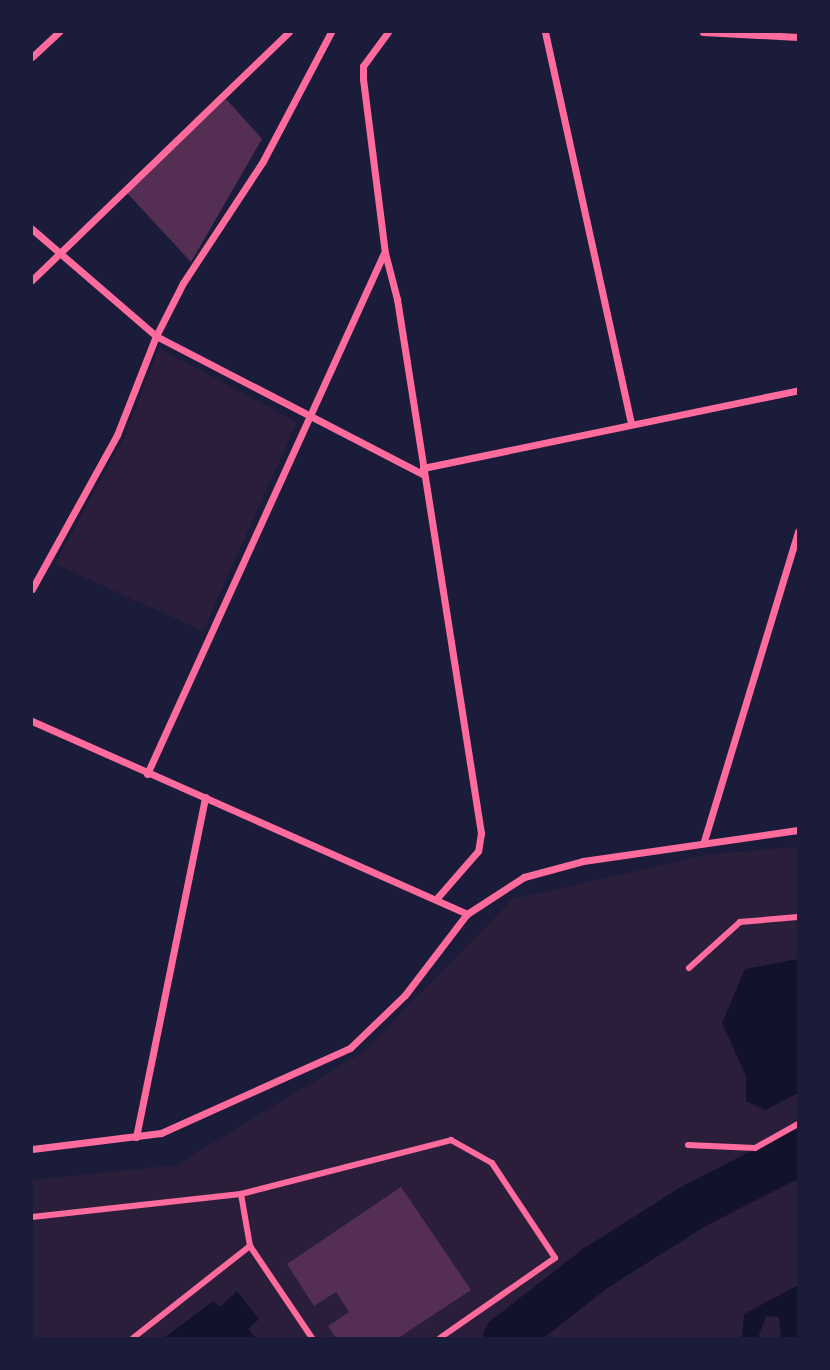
<!DOCTYPE html>
<style>
body{margin:0}
#map{position:relative;width:830px;height:1370px;overflow:hidden;background:#1b1b3a;font-family:Helvetica,sans-serif}
div>[style]{position:absolute}
.green>*{inset:0;background:#2a1e3b}
.water>*{inset:0;background:#12122b}
.river>*{height:46px;margin:-23px;padding:0 23px;transform-origin:23px;border-radius:23px;background:#12122b}
.building>*{inset:0;background:#542f53}
.pedestrian>*{height:6px;margin:-3px;padding:0 3px;transform-origin:3px;border-radius:3px;background:#ff6b9d}
.minor>*{height:7px;margin:-3.5px;padding:0 3.5px;transform-origin:3.5px;border-radius:3.5px;background:#ff6b9d}
span{translate:-50% -50%;white-space:nowrap;text-align:center;line-height:1.15;-webkit-text-stroke:5px #1b1b3a;paint-order:stroke}
.frame{position:absolute;inset:0;border:33px solid #1b1b3a;pointer-events:none}
</style>
<div id="map">
<div class="green">
<i style="clip-path:polygon(159px 348px,297px 422px,203px 631px,55px 564px,126px 434px)"></i>
<i style="clip-path:polygon(798px 847px,798px 1338px,32px 1338px,32px 1180px,176px 1165px,363px 1052px,513px 899px,711px 854px)"></i>
</div>
<div class="water">
<i style="clip-path:polygon(798px 959px,798px 1093px,765px 1110px,746px 1101px,746px 1076px,722px 1023px,745px 969px)"></i>
<i style="clip-path:polygon(798px 1285px,798px 1338px,781px 1338px,779px 1317px,766px 1316px,758px 1338px,742px 1338px,744px 1314px)"></i>
<i style="clip-path:polygon(237px 1291px,259px 1319px,248px 1329px,256px 1338px,164px 1338px,213px 1301px,220px 1307px)"></i>
</div>
<div class="river">
<i style="left:506px;top:1338px;width:114px;rotate:-37.9deg"></i>
<i style="left:596px;top:1268px;width:116px;rotate:-32.3deg"></i>
<i style="left:694px;top:1206px;width:117px;rotate:-27deg"></i>
</div>
<div class="building">
<i style="clip-path:polygon(226px 99px,262px 139px,191px 262px,127px 193px)"></i>
<i style="clip-path:polygon(401px 1187px,471px 1290px,398px 1338px,336px 1338px,328px 1326px,349px 1312px,336px 1292px,314px 1306px,287px 1264px)"></i>
</div>
<div class="pedestrian">
<i style="left:689px;top:968px;width:69px;rotate:-42deg"></i>
<i style="left:740px;top:922px;width:58px;rotate:-4.9deg"></i>
<i style="left:688px;top:1145px;width:67px;rotate:2.6deg"></i>
<i style="left:755px;top:1148px;width:49px;rotate:-29.2deg"></i>
<i style="left:32px;top:1217px;width:210px;rotate:-6.3deg"></i>
<i style="left:250px;top:1246px;width:111px;rotate:56deg"></i>
<i style="left:133px;top:1338px;width:149px;rotate:-38.2deg"></i>
<i style="left:250px;top:1246px;width:53px;rotate:-99.8deg"></i>
<i style="left:241px;top:1194px;width:217px;rotate:-14.4deg"></i>
<i style="left:451px;top:1140px;width:47px;rotate:29.3deg"></i>
<i style="left:492px;top:1163px;width:114px;rotate:56.4deg"></i>
<i style="left:555px;top:1258px;width:140px;rotate:145.2deg"></i>
</div>
<div class="minor">
<i style="left:388px;top:32px;width:42px;rotate:126.3deg"></i>
<i style="left:363px;top:66px;width:13px;rotate:90deg"></i>
<i style="left:363px;top:79px;width:175px;rotate:82.8deg"></i>
<i style="left:385px;top:253px;width:48px;rotate:75.4deg"></i>
<i style="left:397px;top:299px;width:541px;rotate:81.06deg"></i>
<i style="left:481px;top:833px;width:18px;rotate:99deg"></i>
<i style="left:478px;top:851px;width:62px;rotate:131.1deg"></i>
<i style="left:545px;top:32px;width:401px;rotate:77.6deg"></i>
<i style="left:703px;top:32px;width:95px;rotate:3deg"></i>
<i style="left:32px;top:57px;width:37px;rotate:-43deg"></i>
<i style="left:32px;top:229px;width:164px;rotate:40.8deg"></i>
<i style="left:156px;top:336px;width:302px;rotate:27.4deg"></i>
<i style="left:32px;top:280px;width:357px;rotate:-44deg"></i>
<i style="left:423px;top:468px;width:383px;rotate:-11.7deg"></i>
<i style="left:32px;top:589px;width:176px;rotate:-61.1deg"></i>
<i style="left:117px;top:435px;width:106px;rotate:-68.5deg"></i>
<i style="left:156px;top:336px;width:59px;rotate:-63deg"></i>
<i style="left:183px;top:283px;width:146px;rotate:-56.7deg"></i>
<i style="left:263px;top:161px;width:146px;rotate:-62.2deg"></i>
<i style="left:32px;top:721px;width:476px;rotate:23.9deg"></i>
<i style="left:147px;top:774px;width:572px;rotate:-65.54deg"></i>
<i style="left:704px;top:841px;width:324px;rotate:-73.1deg"></i>
<i style="left:136px;top:1137px;width:347px;rotate:-78.5deg"></i>
<i style="left:32px;top:1149px;width:130px;rotate:-7.1deg"></i>
<i style="left:161px;top:1133px;width:207px;rotate:-24.2deg"></i>
<i style="left:350px;top:1048px;width:76px;rotate:-43.9deg"></i>
<i style="left:405px;top:995px;width:102px;rotate:-52.6deg"></i>
<i style="left:467px;top:914px;width:68px;rotate:-33deg"></i>
<i style="left:524px;top:877px;width:61px;rotate:-15.2deg"></i>
<i style="left:583px;top:861px;width:217px;rotate:-8.2deg"></i>
</div>
<div class="frame"></div>
</div>
